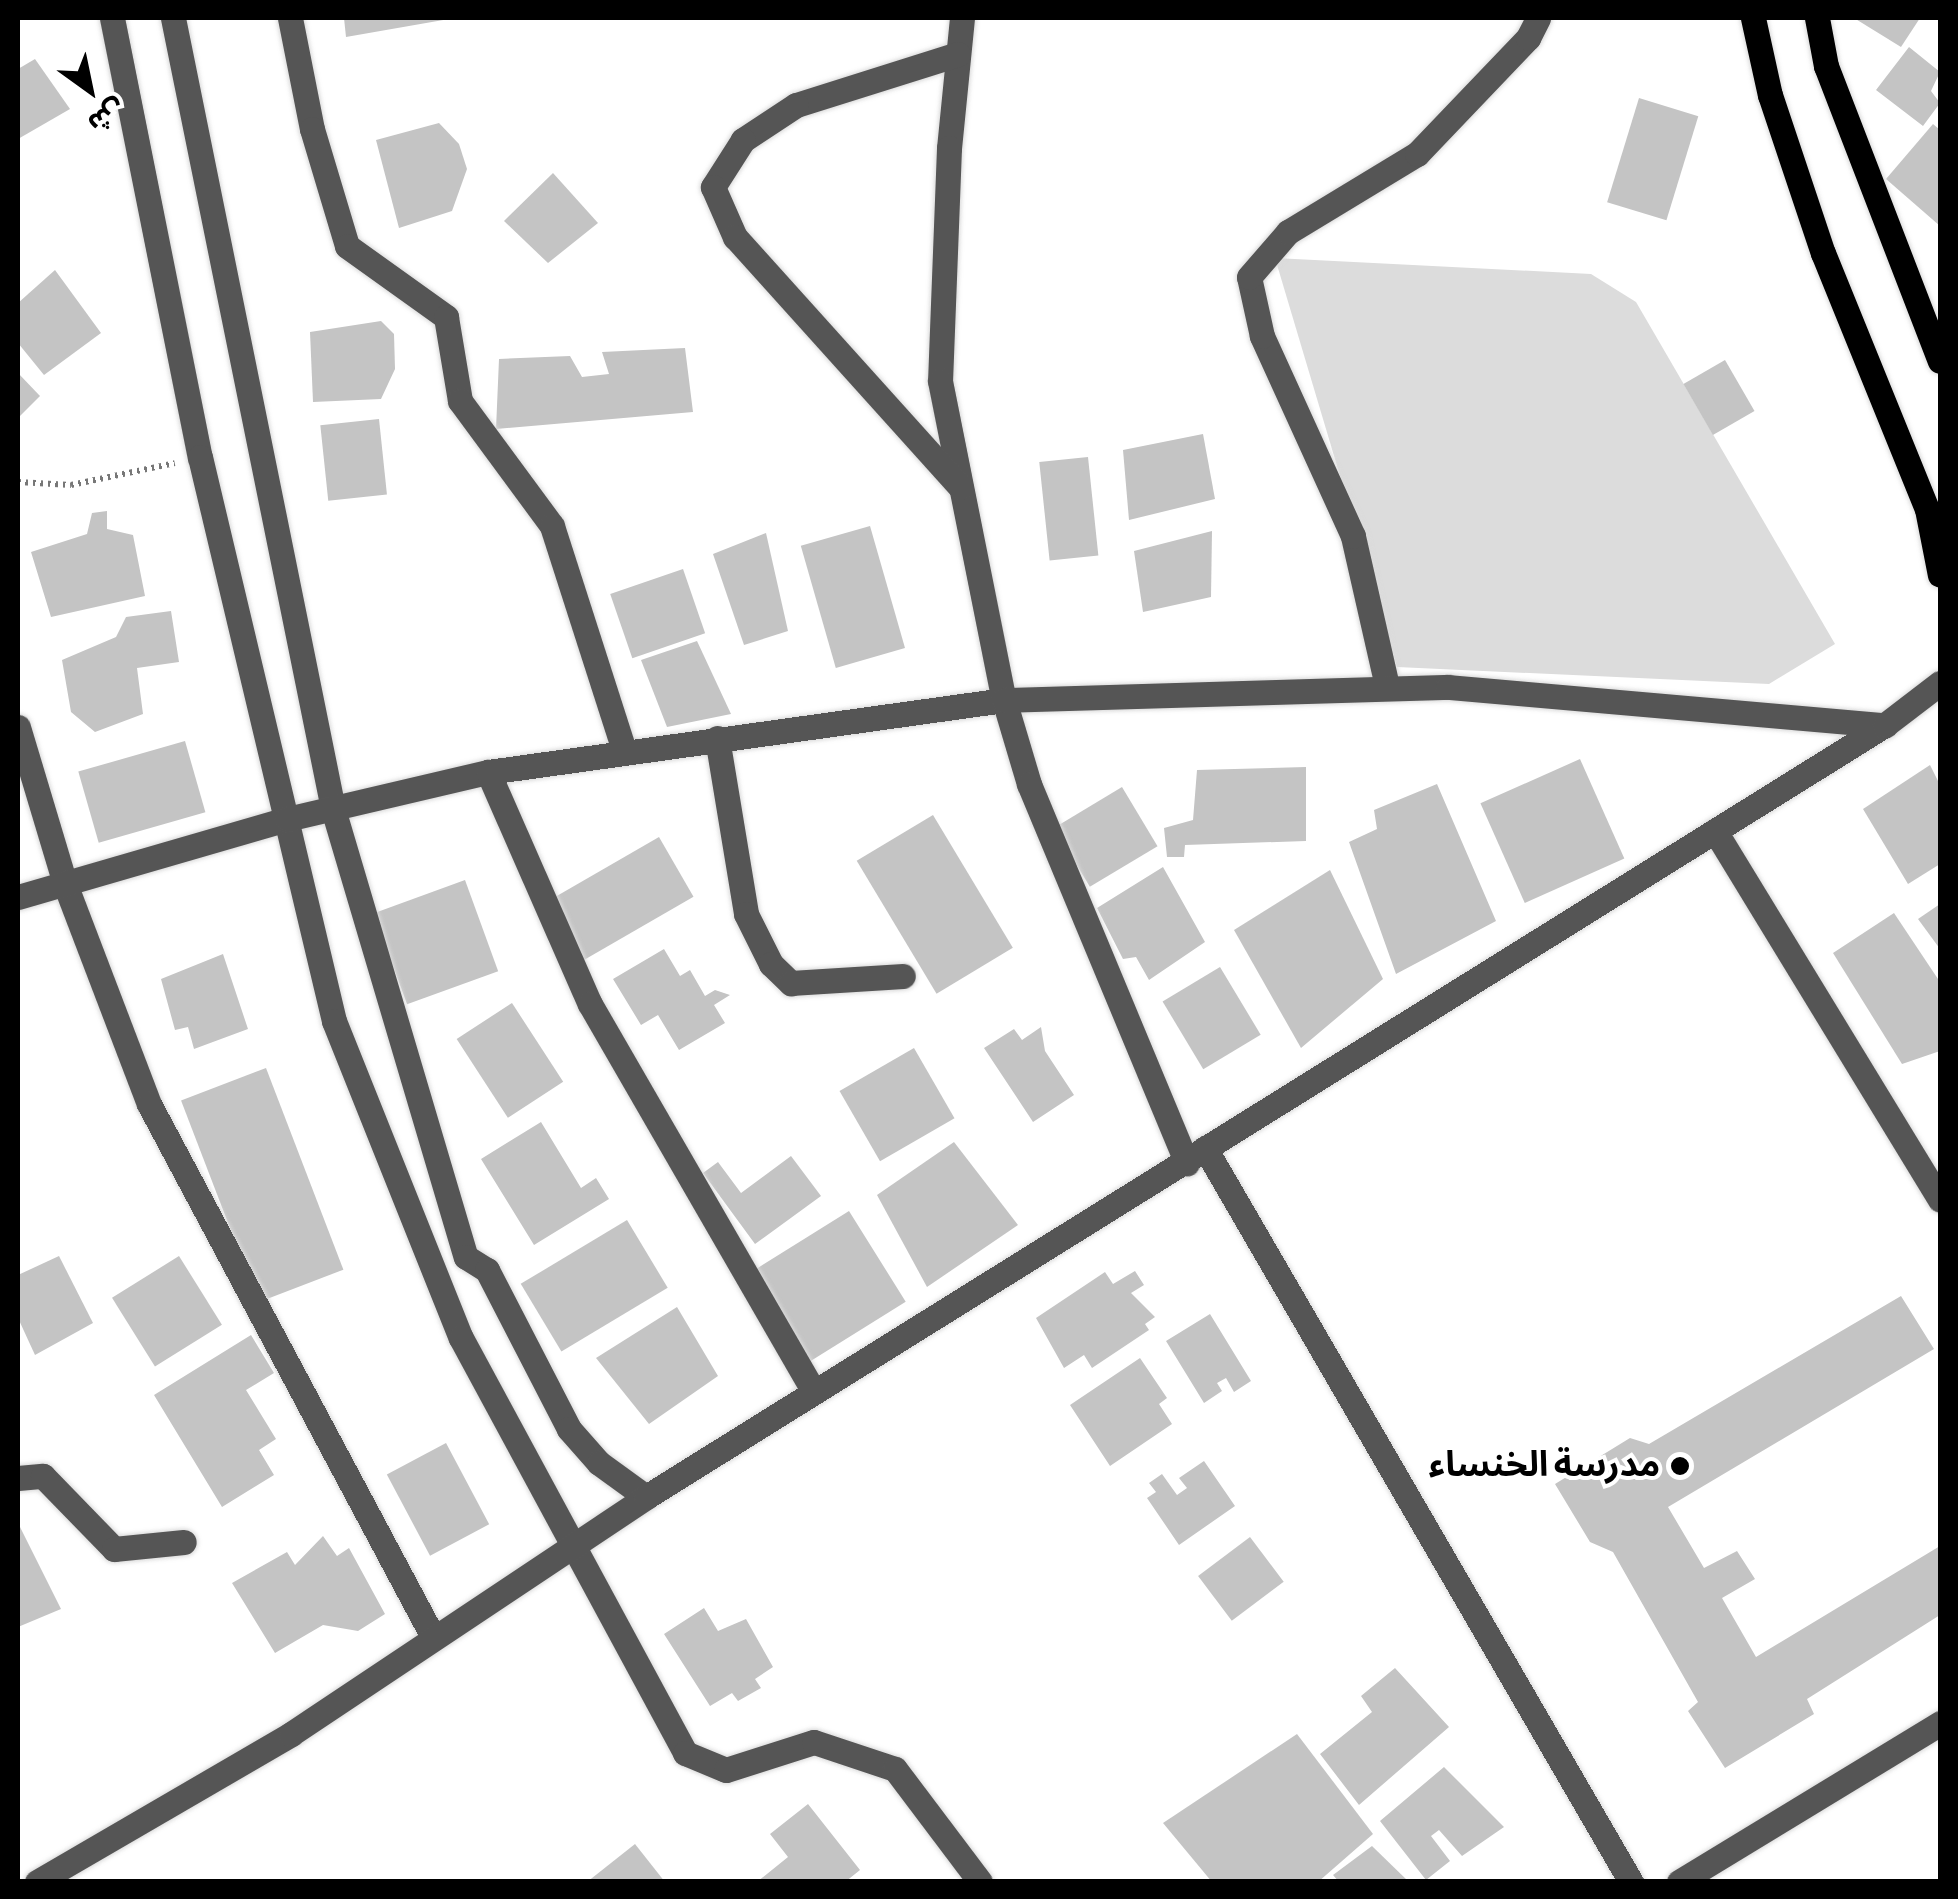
<!DOCTYPE html>
<meta charset="utf-8">
<style>
body{margin:0}
#map{position:relative;width:1958px;height:1899px;overflow:hidden;background:#fff;font-family:"Alegreya Sans","Noto Sans Arabic",sans-serif}
div>[style]{position:absolute}
.green>*{inset:0;background:#dcdcdc}
.building>*{inset:0;background:#c4c4c4;transform-origin:0 0}
.path>*{height:6px;margin-top:-3px;transform-origin:0;background:repeating-linear-gradient(90deg,#777 0 2.5px,transparent 0 7.5px)}
.roads{filter:drop-shadow(0 0 2px #dbdbdb) drop-shadow(0 0 2px #dbdbdb)}
.minor>*{height:25px;margin:-12.5px;padding:0 12.5px;transform-origin:12.5px;border-radius:12.5px;background:#555}
.major>*{height:25px;margin:-12.5px;padding:0 12.5px;transform-origin:12.5px;border-radius:12.5px;background:#000}
.dots>*{width:28px;height:28px;translate:-50% -50%;box-sizing:border-box;border:5px solid #fff;border-radius:50%}
span{translate:-50% -50%;white-space:nowrap;text-align:center;line-height:1.15;-webkit-text-stroke:8px #fff;paint-order:stroke}
.poi-label{font-size:35px;color:#000;font-weight:700}
.right{translate:-100% -50%;text-align:right}
.frame{position:absolute;inset:0;border:20px solid #000;pointer-events:none}
.north{position:absolute;left:40px;top:40px;width:100px;height:100px;-webkit-text-stroke:8px #fff;paint-order:stroke;rotate:147deg;font-size:28px;font-weight:700;line-height:40px;text-align:center;color:#000}
.north::after{content:'';display:block;margin:auto;width:35px;height:45px;background:#000;clip-path:polygon(50% 0,100% 100%,50% 72%,0 100%)}
</style>
<div id="map">
<div class="green">
<i style="clip-path:polygon(1275px 258px,1591px 274px,1636px 302px,1835px 644px,1769px 684px,1397px 667px)"></i>
</div>
<div class="building">
<i style="clip-path:polygon(344px 18px,448px 18px,449px 19px,346px 37px)"></i>
<i style="clip-path:polygon(1854px 18px,1920px 18px,1901px 47px)"></i>
<i style="clip-path:polygon(1909px 47px,1940px 72px,1931px 91px,1940px 103px,1923px 126px,1876px 90px)"></i>
<i style="clip-path:polygon(35px 59px,70px 109px,18px 139px,18px 69px)"></i>
<i style="left:1639px;top:98px;width:62px;height:109px;rotate:17deg"></i>
<i style="clip-path:polygon(439px 123px,459px 144px,467px 169px,452px 211px,399px 228px,376px 140px)"></i>
<i style="clip-path:polygon(1933px 124px,1940px 130px,1940px 226px,1886px 179px)"></i>
<i style="clip-path:polygon(553px 173px,598px 223px,548px 263px,504px 221px)"></i>
<i style="clip-path:polygon(55px 270px,101px 333px,44px 375px,18px 343px,18px 303px)"></i>
<i style="clip-path:polygon(381px 321px,394px 334px,395px 369px,381px 399px,313px 402px,310px 332px)"></i>
<i style="clip-path:polygon(685px 348px,693px 412px,496px 429px,499px 359px,570px 356px,582px 377px,609px 374px,602px 352px)"></i>
<i style="left:1725px;top:360px;width:59px;height:48px;rotate:60deg"></i>
<i style="clip-path:polygon(18px 373px,40px 396px,18px 418px)"></i>
<i style="left:379px;top:419px;width:76px;height:59px;rotate:84deg"></i>
<i style="clip-path:polygon(1203px 434px,1215px 499px,1129px 520px,1123px 450px)"></i>
<i style="left:1088px;top:457px;width:99px;height:49px;rotate:84deg"></i>
<i style="clip-path:polygon(107px 511px,107px 529px,133px 535px,145px 596px,51px 617px,31px 552px,87px 534px,92px 513px)"></i>
<i style="left:870px;top:526px;width:127px;height:72px;rotate:74deg"></i>
<i style="clip-path:polygon(1212px 531px,1211px 597px,1143px 612px,1134px 551px)"></i>
<i style="clip-path:polygon(766px 533px,788px 631px,744px 645px,713px 554px)"></i>
<i style="left:683px;top:569px;width:68px;height:77px;rotate:71deg"></i>
<i style="clip-path:polygon(171px 611px,179px 662px,137px 668px,143px 714px,95px 732px,71px 712px,62px 660px,116px 637px,126px 617px)"></i>
<i style="clip-path:polygon(697px 641px,731px 714px,667px 727px,641px 660px)"></i>
<i style="left:185px;top:741px;width:74px;height:111px;rotate:74deg"></i>
<i style="left:1580px;top:759px;width:109px;height:109px;rotate:66deg"></i>
<i style="clip-path:polygon(1930px 765px,1940px 785px,1940px 864px,1908px 884px,1863px 809px)"></i>
<i style="clip-path:polygon(1306px 767px,1306px 841px,1185px 845px,1184px 857px,1167px 857px,1164px 828px,1193px 820px,1197px 770px)"></i>
<i style="clip-path:polygon(1437px 784px,1496px 921px,1396px 974px,1349px 842px,1377px 829px,1374px 810px)"></i>
<i style="left:1122px;top:787px;width:69px;height:79px;rotate:59deg"></i>
<i style="left:933px;top:815px;width:155px;height:89px;rotate:59deg"></i>
<i style="left:659px;top:837px;width:69px;height:129px;rotate:60deg"></i>
<i style="clip-path:polygon(1163px 867px,1205px 942px,1149px 980px,1136px 957px,1123px 959px,1097px 908px)"></i>
<i style="clip-path:polygon(1330px 870px,1383px 979px,1301px 1048px,1234px 930px)"></i>
<i style="left:465px;top:880px;width:97px;height:97px;rotate:70deg"></i>
<i style="clip-path:polygon(1940px 904px,1940px 949px,1918px 919px)"></i>
<i style="clip-path:polygon(1894px 913px,1940px 982px,1940px 1051px,1902px 1064px,1833px 953px)"></i>
<i style="clip-path:polygon(664px 949px,680px 976px,690px 970px,705px 996px,715px 990px,730px 995px,714px 1005px,725px 1023px,679px 1050px,658px 1015px,641px 1025px,613px 979px)"></i>
<i style="clip-path:polygon(223px 954px,248px 1029px,194px 1049px,188px 1027px,175px 1030px,161px 979px)"></i>
<i style="left:1220px;top:967px;width:79px;height:67px;rotate:59deg"></i>
<i style="left:512px;top:1003px;width:94px;height:66px;rotate:57deg"></i>
<i style="clip-path:polygon(1041px 1027px,1045px 1051px,1074px 1095px,1033px 1122px,984px 1048px,1014px 1029px,1022px 1040px)"></i>
<i style="left:914px;top:1048px;width:81px;height:86px;rotate:60deg"></i>
<i style="left:266px;top:1068px;width:216px;height:91px;rotate:69deg"></i>
<i style="clip-path:polygon(541px 1122px,581px 1188px,596px 1178px,609px 1199px,534px 1245px,481px 1159px)"></i>
<i style="clip-path:polygon(954px 1142px,1018px 1225px,927px 1287px,877px 1195px)"></i>
<i style="clip-path:polygon(791px 1156px,821px 1196px,755px 1244px,703px 1173px,718px 1162px,741px 1193px)"></i>
<i style="left:849px;top:1211px;width:107px;height:113px;rotate:58deg"></i>
<i style="left:627px;top:1220px;width:79px;height:124px;rotate:59deg"></i>
<i style="clip-path:polygon(59px 1256px,93px 1323px,35px 1355px,18px 1318px,18px 1275px)"></i>
<i style="left:179px;top:1256px;width:81px;height:79px;rotate:58deg"></i>
<i style="clip-path:polygon(1135px 1271px,1144px 1285px,1131px 1293px,1155px 1317px,1145px 1324px,1149px 1330px,1092px 1368px,1084px 1355px,1064px 1368px,1036px 1318px,1105px 1272px,1113px 1284px)"></i>
<i style="clip-path:polygon(1901px 1296px,1934px 1349px,1668px 1507px,1704px 1568px,1737px 1551px,1755px 1579px,1722px 1598px,1756px 1657px,1940px 1546px,1940px 1615px,1807px 1699px,1814px 1714px,1725px 1768px,1688px 1711px,1698px 1702px,1613px 1552px,1590px 1542px,1555px 1484px,1630px 1438px,1649px 1444px)"></i>
<i style="clip-path:polygon(677px 1307px,718px 1376px,649px 1424px,596px 1358px)"></i>
<i style="clip-path:polygon(1210px 1314px,1251px 1381px,1234px 1392px,1226px 1378px,1217px 1383px,1222px 1391px,1204px 1403px,1166px 1341px)"></i>
<i style="clip-path:polygon(251px 1335px,274px 1373px,246px 1390px,276px 1439px,259px 1450px,274px 1475px,222px 1507px,154px 1395px)"></i>
<i style="clip-path:polygon(1140px 1358px,1167px 1398px,1159px 1404px,1172px 1424px,1110px 1466px,1070px 1405px)"></i>
<i style="left:446px;top:1443px;width:92px;height:67px;rotate:62deg"></i>
<i style="clip-path:polygon(1204px 1461px,1235px 1506px,1179px 1545px,1147px 1498px,1156px 1492px,1149px 1483px,1162px 1474px,1177px 1495px,1187px 1488px,1179px 1478px)"></i>
<i style="clip-path:polygon(18px 1523px,61px 1609px,18px 1627px)"></i>
<i style="clip-path:polygon(323px 1536px,337px 1556px,349px 1548px,385px 1614px,358px 1631px,323px 1625px,275px 1653px,232px 1583px,287px 1552px,295px 1565px)"></i>
<i style="left:1250px;top:1537px;width:56px;height:65px;rotate:53deg"></i>
<i style="clip-path:polygon(704px 1608px,718px 1631px,746px 1619px,773px 1667px,755px 1679px,761px 1688px,738px 1701px,732px 1693px,710px 1706px,664px 1634px)"></i>
<i style="clip-path:polygon(1395px 1668px,1449px 1727px,1359px 1805px,1320px 1754px,1372px 1712px,1361px 1696px)"></i>
<i style="clip-path:polygon(1297px 1734px,1373px 1834px,1318px 1882px,1212px 1882px,1163px 1823px)"></i>
<i style="clip-path:polygon(1444px 1767px,1504px 1827px,1462px 1856px,1439px 1830px,1431px 1836px,1450px 1861px,1426px 1880px,1380px 1821px)"></i>
<i style="clip-path:polygon(808px 1804px,860px 1870px,845px 1882px,757px 1882px,788px 1857px,770px 1834px)"></i>
<i style="clip-path:polygon(635px 1844px,665px 1882px,587px 1882px)"></i>
<i style="clip-path:polygon(1372px 1846px,1409px 1882px,1339px 1882px,1333px 1875px)"></i>
</div>
<div class="path">
<i style="left:18px;top:482px;width:53px;rotate:3.2deg"></i>
<i style="left:71px;top:485px;width:106px;rotate:-11.9deg"></i>
</div>
<div class="roads">
<div class="minor">
<i style="left:112px;top:18px;width:448px;rotate:78.7deg"></i>
<i style="left:200px;top:457px;width:580px;rotate:76.63deg"></i>
<i style="left:334px;top:1021px;width:341px;rotate:68.2deg"></i>
<i style="left:461px;top:1338px;width:472px;rotate:61.6deg"></i>
<i style="left:685px;top:1753px;width:44px;rotate:22.5deg"></i>
<i style="left:726px;top:1770px;width:92px;rotate:-17.7deg"></i>
<i style="left:814px;top:1742px;width:85px;rotate:18.4deg"></i>
<i style="left:895px;top:1769px;width:141px;rotate:53deg"></i>
<i style="left:173px;top:18px;width:807px;rotate:78.56deg"></i>
<i style="left:333px;top:809px;width:467px;rotate:73.5deg"></i>
<i style="left:466px;top:1257px;width:25px;rotate:32deg"></i>
<i style="left:487px;top:1270px;width:179px;rotate:62.7deg"></i>
<i style="left:569px;top:1429px;width:45px;rotate:48.6deg"></i>
<i style="left:599px;top:1463px;width:58px;rotate:35.9deg"></i>
<i style="left:290px;top:18px;width:113px;rotate:78.8deg"></i>
<i style="left:312px;top:129px;width:122px;rotate:73.3deg"></i>
<i style="left:347px;top:246px;width:122px;rotate:35.6deg"></i>
<i style="left:446px;top:317px;width:85px;rotate:80.5deg"></i>
<i style="left:460px;top:401px;width:155px;rotate:53.6deg"></i>
<i style="left:552px;top:526px;width:235px;rotate:72.2deg"></i>
<i style="left:962px;top:18px;width:131px;rotate:95.7deg"></i>
<i style="left:949px;top:148px;width:233px;rotate:92.2deg"></i>
<i style="left:940px;top:381px;width:325px;rotate:78.7deg"></i>
<i style="left:1004px;top:700px;width:88px;rotate:73.4deg"></i>
<i style="left:1029px;top:784px;width:411px;rotate:67.4deg"></i>
<i style="left:958px;top:54px;width:170px;rotate:162.5deg"></i>
<i style="left:796px;top:105px;width:64px;rotate:146.6deg"></i>
<i style="left:743px;top:140px;width:56px;rotate:122.6deg"></i>
<i style="left:713px;top:187px;width:55px;rotate:66.3deg"></i>
<i style="left:735px;top:237px;width:336px;rotate:48deg"></i>
<i style="left:1387px;top:686px;width:154px;rotate:-102.8deg"></i>
<i style="left:1353px;top:536px;width:220px;rotate:-114.5deg"></i>
<i style="left:1262px;top:336px;width:60px;rotate:-102.4deg"></i>
<i style="left:1249px;top:277px;width:60px;rotate:-49.1deg"></i>
<i style="left:1288px;top:232px;width:151px;rotate:-31.2deg"></i>
<i style="left:1417px;top:154px;width:161px;rotate:-46.3deg"></i>
<i style="left:1528px;top:38px;width:22px;rotate:-63deg"></i>
<i style="left:18px;top:727px;width:164px;rotate:73.3deg"></i>
<i style="left:65px;top:884px;width:235px;rotate:69.1deg"></i>
<i style="left:149px;top:1104px;width:604px;rotate:61.95deg"></i>
<i style="left:717px;top:738px;width:178px;rotate:80.6deg"></i>
<i style="left:746px;top:914px;width:56px;rotate:63.4deg"></i>
<i style="left:771px;top:964px;width:28px;rotate:44deg"></i>
<i style="left:791px;top:983px;width:112px;rotate:-3.6deg"></i>
<i style="left:488px;top:772px;width:253px;rotate:66.3deg"></i>
<i style="left:590px;top:1004px;width:447px;rotate:60deg"></i>
<i style="left:1715px;top:831px;width:432px;rotate:58.6deg"></i>
<i style="left:18px;top:897px;width:280px;rotate:-16.2deg"></i>
<i style="left:287px;top:819px;width:206px;rotate:-13.2deg"></i>
<i style="left:488px;top:772px;width:521px;rotate:-7.94deg"></i>
<i style="left:1004px;top:700px;width:444px;rotate:-1.7deg"></i>
<i style="left:1448px;top:687px;width:439px;rotate:5deg"></i>
<i style="left:1205px;top:1148px;width:849px;rotate:59.87deg"></i>
<i style="left:18px;top:1478px;width:25px;rotate:-5deg"></i>
<i style="left:43px;top:1476px;width:102px;rotate:45.8deg"></i>
<i style="left:114px;top:1549px;width:70px;rotate:-5.7deg"></i>
<i style="left:37px;top:1882px;width:294px;rotate:-30.2deg"></i>
<i style="left:291px;top:1734px;width:427px;rotate:-33.7deg"></i>
<i style="left:646px;top:1497px;width:1460px;rotate:-31.93deg"></i>
<i style="left:1885px;top:725px;width:69px;rotate:-37.4deg"></i>
<i style="left:1679px;top:1882px;width:306px;rotate:-31.3deg"></i>
</div>
<div class="major">
<i style="left:1753px;top:18px;width:79px;rotate:77.6deg"></i>
<i style="left:1770px;top:95px;width:167px;rotate:71.5deg"></i>
<i style="left:1823px;top:253px;width:276px;rotate:67.9deg"></i>
<i style="left:1927px;top:509px;width:67px;rotate:78.9deg"></i>
<i style="left:1817px;top:18px;width:49px;rotate:79.4deg"></i>
<i style="left:1826px;top:66px;width:316px;rotate:68.9deg"></i>
</div>
</div>
<div class="dots">
<i style="left:1680px;top:1466px;background:#000"></i>
</div>
<div class="poi-label">
<span class="right" style="left:1660px;top:1466px">مدرسة الخنساء</span>
</div>
<div class="frame"></div>
<div class="north">ش</div>
</div>
